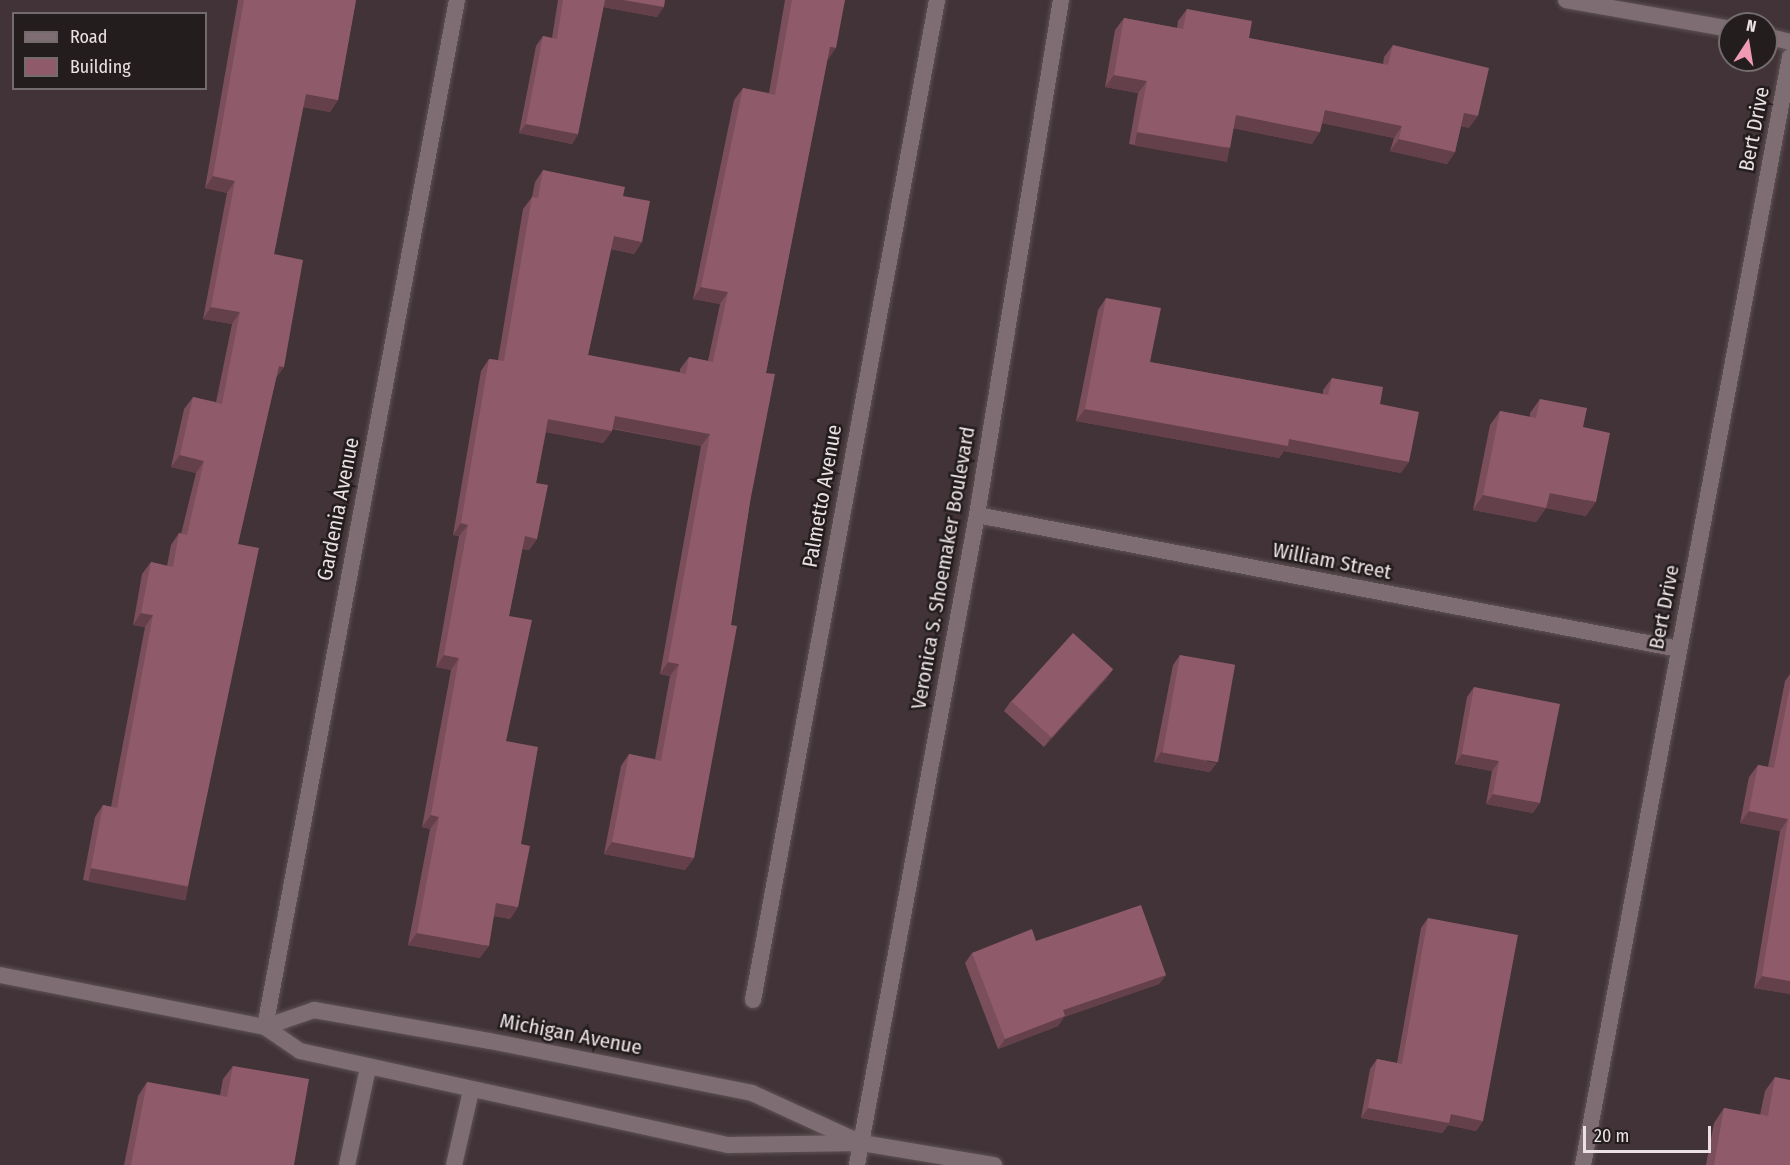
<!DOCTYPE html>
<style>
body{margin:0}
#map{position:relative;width:1790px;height:1165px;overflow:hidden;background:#413337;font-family:"Fira Sans Condensed",sans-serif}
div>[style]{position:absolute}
.roads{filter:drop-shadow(0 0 2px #5e5255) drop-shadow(0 0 2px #5e5255)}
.service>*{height:16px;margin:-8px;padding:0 8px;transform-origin:8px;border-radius:8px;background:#7e6e73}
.minor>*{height:16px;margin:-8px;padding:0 8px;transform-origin:8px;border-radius:8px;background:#7e6e73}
.tertiary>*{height:16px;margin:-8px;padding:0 8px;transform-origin:8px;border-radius:8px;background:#7e6e73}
.wall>*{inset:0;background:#7b4e5c}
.shaded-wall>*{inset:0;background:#64404b;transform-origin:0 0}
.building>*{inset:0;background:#8f5b6b;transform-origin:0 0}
span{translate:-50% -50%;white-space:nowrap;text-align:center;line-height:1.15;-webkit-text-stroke:5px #231d1e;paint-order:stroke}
.street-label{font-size:21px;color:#ebe1e4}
.legend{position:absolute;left:12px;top:12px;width:195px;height:78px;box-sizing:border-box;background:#231d1e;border:2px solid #736b6d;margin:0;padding:8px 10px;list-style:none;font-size:18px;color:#ebe1e4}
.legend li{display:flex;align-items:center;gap:12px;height:30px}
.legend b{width:30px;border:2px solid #736b6d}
.north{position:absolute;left:1718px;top:12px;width:60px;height:60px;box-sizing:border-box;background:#231d1e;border:2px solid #736b6d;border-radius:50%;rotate:12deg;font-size:16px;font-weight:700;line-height:24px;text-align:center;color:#ebe1e4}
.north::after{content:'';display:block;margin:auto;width:21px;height:27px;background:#f09ab4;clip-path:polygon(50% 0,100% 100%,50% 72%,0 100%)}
.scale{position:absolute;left:1583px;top:1126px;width:128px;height:27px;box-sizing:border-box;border:3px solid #ebe1e4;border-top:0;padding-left:8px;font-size:18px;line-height:21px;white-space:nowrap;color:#ebe1e4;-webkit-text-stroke:4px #231d1e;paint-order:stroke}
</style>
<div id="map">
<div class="roads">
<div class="service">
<i style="left:347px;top:1165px;width:99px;rotate:-77.8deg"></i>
</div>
<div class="minor">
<i style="left:1566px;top:0;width:167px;rotate:10deg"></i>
<i style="left:1766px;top:36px;width:25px;rotate:14deg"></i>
<i style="left:977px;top:515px;width:715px;rotate:10.81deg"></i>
<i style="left:753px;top:1000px;width:1017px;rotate:-79.57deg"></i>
<i style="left:265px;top:1027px;width:1045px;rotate:-79.41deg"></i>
<i style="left:454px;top:1165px;width:76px;rotate:-77.1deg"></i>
<i style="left:1583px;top:1165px;width:1127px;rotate:-79.42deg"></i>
</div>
<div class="tertiary">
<i style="left:0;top:975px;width:270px;rotate:11.1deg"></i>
<i style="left:265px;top:1027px;width:42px;rotate:34.4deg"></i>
<i style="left:300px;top:1051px;width:438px;rotate:12.4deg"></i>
<i style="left:728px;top:1145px;width:134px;rotate:-0.9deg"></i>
<i style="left:862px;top:1143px;width:134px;rotate:9.5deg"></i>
<i style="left:265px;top:1027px;width:52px;rotate:-19.1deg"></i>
<i style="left:314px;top:1010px;width:179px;rotate:10deg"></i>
<i style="left:490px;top:1041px;width:267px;rotate:11.2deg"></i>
<i style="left:752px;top:1093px;width:115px;rotate:24.6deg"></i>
<i style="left:857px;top:1165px;width:661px;rotate:-79.54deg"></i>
<i style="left:977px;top:515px;width:522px;rotate:-80.74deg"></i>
</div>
</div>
<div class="wall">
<i style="clip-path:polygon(238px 0,356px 0,338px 100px,330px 112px,303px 107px,274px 254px,284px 367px,276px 378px,238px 544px,188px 886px,180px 898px,83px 880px,95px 817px,103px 805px,111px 807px,145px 627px,133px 625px,142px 574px,151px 562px,167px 566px,171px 545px,179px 533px,181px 534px,196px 473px,171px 467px,184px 409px,193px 397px,216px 402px,232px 324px,203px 319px,227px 193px,205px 188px)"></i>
<i style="clip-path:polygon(558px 0,665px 0,657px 17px,603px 7px,578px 134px,572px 144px,519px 133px,536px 46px,543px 36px,552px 38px)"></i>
<i style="clip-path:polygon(785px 0,845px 0,827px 60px,766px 373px,750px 502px,694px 858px,685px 870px,604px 854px,621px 766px,629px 754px,655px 759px,670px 676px,660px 674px,701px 446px,612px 429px,612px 431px,603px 443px,546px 432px,536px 483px,537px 539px,529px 550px,522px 549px,509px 616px,506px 741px,521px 844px,518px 907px,510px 919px,494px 916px,480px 958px,408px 945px,430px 829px,422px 827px,451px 670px,436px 667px,459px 536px,453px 535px,481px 371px,489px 359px,498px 360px,523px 209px,532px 197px,535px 182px,543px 170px,623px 196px,642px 242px,634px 254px,611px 249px,588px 355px,680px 372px,680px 369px,689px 357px,708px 361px,720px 304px,693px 299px,734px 100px,743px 88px,769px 93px)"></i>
<i style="clip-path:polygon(1187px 9px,1249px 38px,1383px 64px,1384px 57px,1393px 45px,1469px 128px,1461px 126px,1455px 152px,1447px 164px,1390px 151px,1394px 138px,1322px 123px,1312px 144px,1233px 128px,1221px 160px,1129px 144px,1138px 93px,1105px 87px,1115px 30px,1124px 18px,1177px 28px,1178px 21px)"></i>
<i style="clip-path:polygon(1106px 298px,1150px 362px,1323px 394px,1323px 390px,1332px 378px,1380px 404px,1401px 473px,1284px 451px,1279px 458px,1076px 421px,1098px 310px)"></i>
<i style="clip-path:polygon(1540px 399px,1583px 427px,1586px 516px,1546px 508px,1536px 522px,1473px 510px,1490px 425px,1500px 411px,1530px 417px,1530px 413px)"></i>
<i style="clip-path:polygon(1180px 655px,1210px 772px,1154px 762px,1173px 665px)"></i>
<i style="clip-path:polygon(1113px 669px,1106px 679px,1044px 747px,1004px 711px,1011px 701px)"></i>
<i style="clip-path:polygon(1790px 674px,1790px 994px,1754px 988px,1780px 831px,1740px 823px,1749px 777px,1758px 765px,1768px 767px,1785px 681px)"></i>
<i style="clip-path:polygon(1474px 687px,1533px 813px,1486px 804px,1492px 771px,1455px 764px,1467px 697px)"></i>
<i style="clip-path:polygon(1428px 918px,1483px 1121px,1476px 1131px,1448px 1125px,1442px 1133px,1361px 1118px,1370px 1069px,1377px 1059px,1397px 1063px,1421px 928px)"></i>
<i style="clip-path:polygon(1036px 941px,1166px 975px,1159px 984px,1064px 1017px,1058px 1026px,998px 1049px,965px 963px,972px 953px)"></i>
<i style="clip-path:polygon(233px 1066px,294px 1165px,124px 1165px,138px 1096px,147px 1082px,220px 1095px,223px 1079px)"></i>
<i style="clip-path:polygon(1775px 1077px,1790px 1165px,1706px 1165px,1714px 1123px,1724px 1108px,1760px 1115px,1765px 1091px)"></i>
</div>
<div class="shaded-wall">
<i style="clip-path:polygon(603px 0,624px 0,664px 7px,657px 17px,599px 6px)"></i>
<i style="clip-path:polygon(830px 47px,836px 48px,828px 60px,822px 59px)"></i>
<i style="clip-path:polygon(1114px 75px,1147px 81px,1138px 93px,1105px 87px)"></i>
<i style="clip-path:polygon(306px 94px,338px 100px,330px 112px,298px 106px)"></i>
<i style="clip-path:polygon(1325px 110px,1402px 126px,1394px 138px,1316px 122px)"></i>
<i style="clip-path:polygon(1464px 113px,1478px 116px,1469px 128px,1456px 125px)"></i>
<i style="clip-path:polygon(1236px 115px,1320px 132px,1312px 144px,1227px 127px)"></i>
<i style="clip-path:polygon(526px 124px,578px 134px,572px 144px,519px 133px)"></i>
<i style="left:1137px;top:132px;width:94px;height:14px;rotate:10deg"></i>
<i style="clip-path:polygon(1399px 139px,1455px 152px,1447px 164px,1390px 151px)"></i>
<i style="clip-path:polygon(213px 176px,235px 181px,227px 193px,205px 188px)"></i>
<i style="clip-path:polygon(614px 236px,642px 242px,634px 254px,606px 248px)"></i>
<i style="clip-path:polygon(701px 287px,728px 292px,720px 304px,693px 299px)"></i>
<i style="clip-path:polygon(211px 307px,240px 312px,232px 324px,203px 319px)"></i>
<i style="clip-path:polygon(279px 366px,284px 367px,275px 379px)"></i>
<i style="clip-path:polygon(1085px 409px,1289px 439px,1409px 462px,1401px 473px,1284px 451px,1279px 458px,1076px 421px)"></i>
<i style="clip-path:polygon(615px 416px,710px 434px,701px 446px,606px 427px)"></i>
<i style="clip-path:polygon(548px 419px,612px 431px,603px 443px,540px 431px)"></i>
<i style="clip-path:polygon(180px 455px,204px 461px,196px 473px,171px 467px)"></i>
<i style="clip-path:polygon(1550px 493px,1596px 502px,1586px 516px,1546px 508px,1536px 522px,1473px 510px,1483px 495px)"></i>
<i style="clip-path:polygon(461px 523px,468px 525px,459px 536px,453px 535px)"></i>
<i style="clip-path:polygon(525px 536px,537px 539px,529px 550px,517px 548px)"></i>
<i style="clip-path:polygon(141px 613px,153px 615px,145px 627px,133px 625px)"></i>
<i style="clip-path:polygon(444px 655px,459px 658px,451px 670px,436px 667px)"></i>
<i style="clip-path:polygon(668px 662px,679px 664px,670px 676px,660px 674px)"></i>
<i style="clip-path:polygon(1113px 669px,1106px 679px,1044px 747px,1051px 737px)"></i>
<i style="clip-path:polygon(1161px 752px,1217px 763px,1210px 772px,1154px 762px)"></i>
<i style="clip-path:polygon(1462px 754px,1499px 761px,1492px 771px,1455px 764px)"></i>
<i style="clip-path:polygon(1493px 794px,1540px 803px,1533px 813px,1486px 804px)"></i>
<i style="clip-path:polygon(1749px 811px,1788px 819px,1780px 831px,1740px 823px)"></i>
<i style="clip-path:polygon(431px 815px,439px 817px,430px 829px,422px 827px)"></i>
<i style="clip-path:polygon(612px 842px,694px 858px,685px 870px,604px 854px)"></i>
<i style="left:91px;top:868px;width:99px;height:14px;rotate:11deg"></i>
<i style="clip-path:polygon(496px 903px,518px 907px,510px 919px,488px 915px)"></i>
<i style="clip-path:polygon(417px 933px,489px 946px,480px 958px,408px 945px)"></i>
<i style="clip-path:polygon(1166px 975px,1159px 984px,1064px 1017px,1058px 1026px,998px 1049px,1005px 1039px,1063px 1010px)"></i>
<i style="clip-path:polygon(1762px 976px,1790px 981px,1790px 994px,1754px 988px)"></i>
<i style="clip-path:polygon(1368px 1108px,1451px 1114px,1483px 1121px,1476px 1131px,1448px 1125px,1442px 1133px,1361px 1118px)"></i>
</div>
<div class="building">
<i style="clip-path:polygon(244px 0,356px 0,338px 100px,306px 94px,274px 254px,303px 260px,284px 367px,279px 366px,238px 544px,259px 548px,188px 886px,91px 868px,103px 805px,117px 808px,153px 615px,141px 613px,151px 562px,173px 567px,179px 533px,187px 535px,204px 461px,180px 455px,193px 397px,222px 404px,240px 312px,211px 307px,235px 181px,213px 176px)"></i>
<i style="clip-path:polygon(563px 0,605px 0,578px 134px,526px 124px,543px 36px,557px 39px)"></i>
<i style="clip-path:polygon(624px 0,665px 0,664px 7px)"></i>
<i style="clip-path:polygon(792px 0,845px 0,836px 48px,830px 47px,766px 373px,775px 374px,750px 502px,731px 625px,737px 626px,694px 858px,612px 842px,629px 754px,661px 761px,679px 664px,668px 662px,710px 434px,615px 416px,612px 431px,548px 419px,536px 483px,548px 485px,537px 539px,525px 536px,509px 616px,532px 620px,506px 741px,538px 747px,521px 844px,530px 846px,518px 907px,496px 903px,489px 946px,417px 933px,439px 817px,431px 815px,459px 658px,444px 655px,468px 525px,461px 523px,489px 359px,504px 361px,532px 197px,538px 198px,543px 170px,625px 187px,623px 196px,650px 201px,642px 242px,614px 236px,588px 355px,686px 374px,689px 357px,713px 362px,728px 292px,701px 287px,743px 88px,775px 95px)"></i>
<i style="clip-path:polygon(1187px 9px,1252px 21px,1249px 38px,1388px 65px,1393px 45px,1489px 68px,1478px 116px,1464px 113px,1455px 152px,1399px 139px,1402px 126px,1325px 110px,1320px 132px,1236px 115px,1230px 148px,1137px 132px,1147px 81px,1114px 75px,1124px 18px,1183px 29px)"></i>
<i style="clip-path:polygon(1106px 298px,1161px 308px,1150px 362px,1328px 395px,1332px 378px,1383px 387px,1380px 404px,1419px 412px,1409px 462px,1289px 439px,1288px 446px,1085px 409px)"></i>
<i style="clip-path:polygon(1540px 399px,1587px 408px,1583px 427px,1610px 433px,1596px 502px,1550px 493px,1546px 508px,1483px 495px,1500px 411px,1536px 418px)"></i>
<i style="left:1073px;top:633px;width:54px;height:92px;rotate:42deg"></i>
<i style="left:1180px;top:655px;width:56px;height:99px;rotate:10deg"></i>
<i style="clip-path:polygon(1474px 687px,1560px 704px,1540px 803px,1493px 794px,1499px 761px,1462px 754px)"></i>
<i style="clip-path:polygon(1790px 687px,1790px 981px,1762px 976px,1788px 819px,1749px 811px,1758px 765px,1774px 768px)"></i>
<i style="clip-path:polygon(1141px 905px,1166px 975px,1063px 1010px,1065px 1016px,1005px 1039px,972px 953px,1032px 929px,1036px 941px)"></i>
<i style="clip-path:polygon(1428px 918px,1518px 935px,1483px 1121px,1451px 1114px,1449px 1123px,1368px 1108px,1377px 1059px,1402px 1064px)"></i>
<i style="clip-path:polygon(233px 1066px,309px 1079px,294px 1165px,131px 1165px,147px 1082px,227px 1097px)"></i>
<i style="clip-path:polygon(1775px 1077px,1790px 1080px,1790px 1165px,1714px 1165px,1724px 1108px,1768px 1116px)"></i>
</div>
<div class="street-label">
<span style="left:1754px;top:129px;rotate:-79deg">Bert Drive</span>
<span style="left:822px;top:496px;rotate:-80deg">Palmetto Avenue</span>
<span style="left:338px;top:509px;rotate:-79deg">Gardenia Avenue</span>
<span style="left:1332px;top:561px;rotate:11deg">William Street</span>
<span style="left:943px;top:568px;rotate:-80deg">Veronica S. Shoemaker Boulevard</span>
<span style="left:1664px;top:607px;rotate:-79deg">Bert Drive</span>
<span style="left:571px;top:1034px;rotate:11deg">Michigan Avenue</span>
</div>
<ul class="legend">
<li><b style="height:8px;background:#7e6e73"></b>Road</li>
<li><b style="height:16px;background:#8f5b6b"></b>Building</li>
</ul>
<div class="north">N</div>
<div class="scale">20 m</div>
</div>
